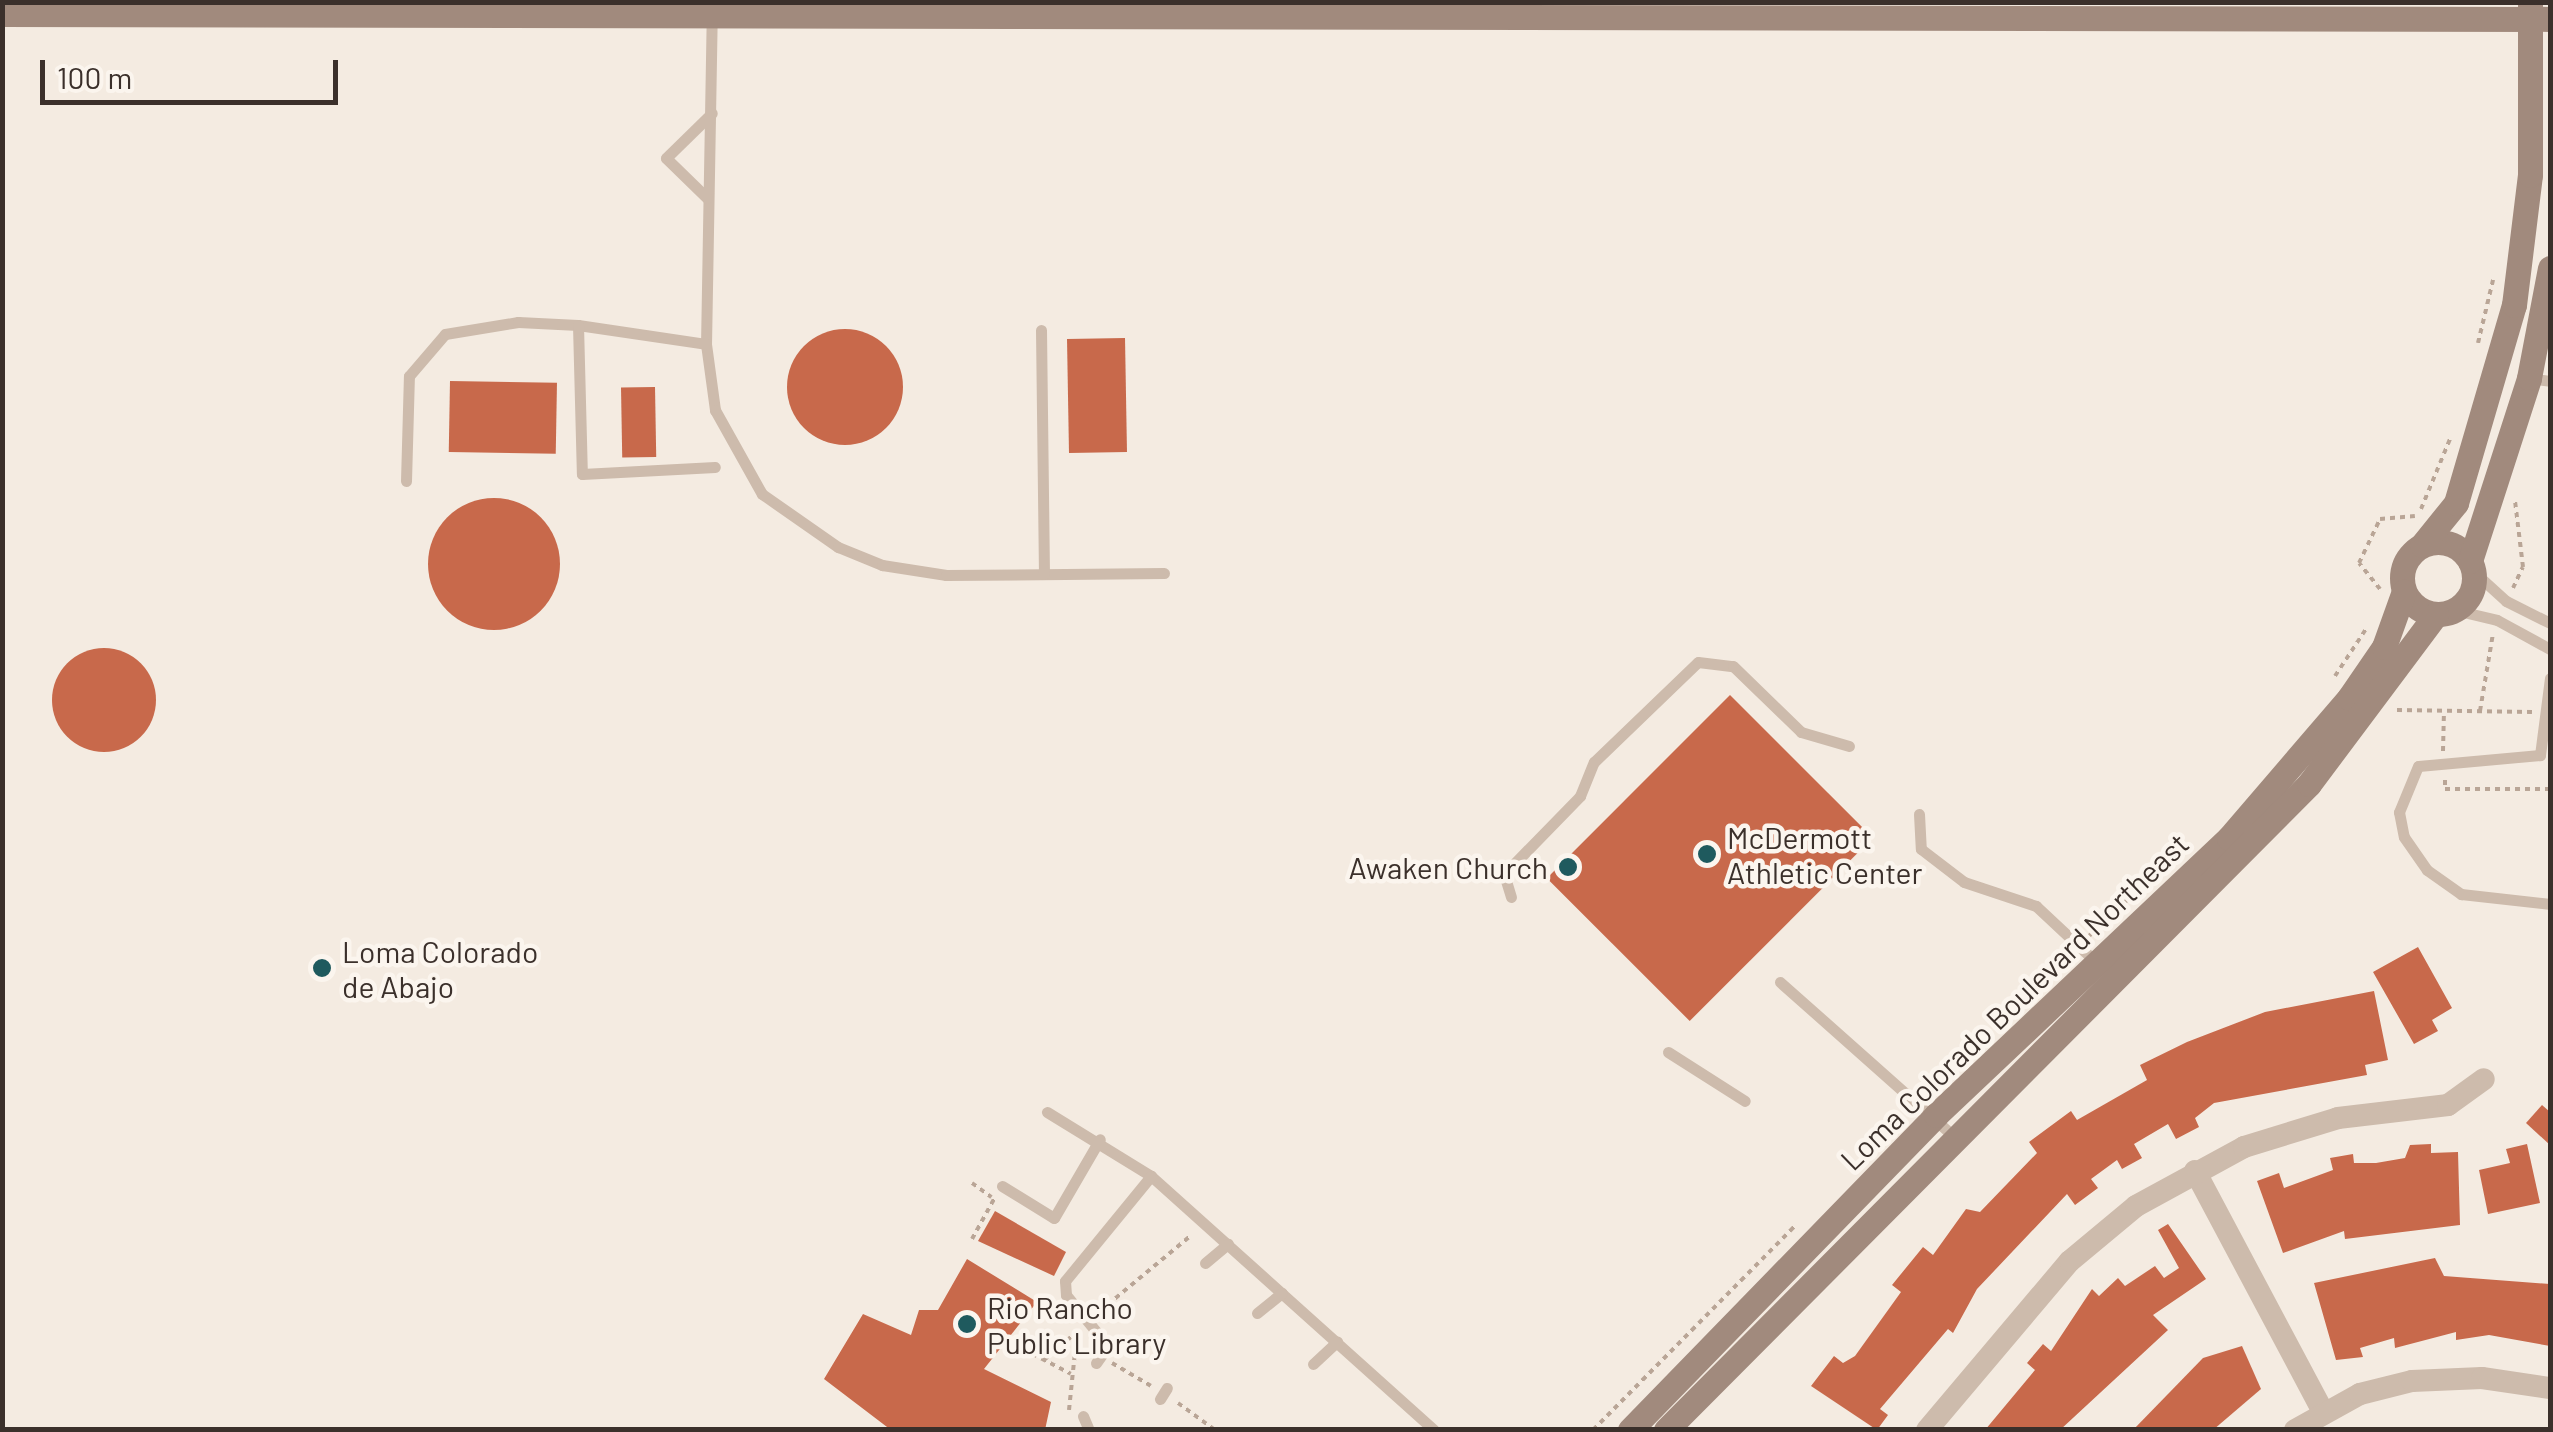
<!DOCTYPE html>
<style>
body{margin:0}
#map{position:relative;width:2553px;height:1432px;overflow:hidden;background:#f4ebe1;font-family:Barlow,sans-serif}
div>[style]{position:absolute}
.building>*{inset:0;background:#c8694b;transform-origin:0 0}
.round{border-radius:50%}
.path>*{height:4px;margin-top:-2px;transform-origin:0;background:repeating-linear-gradient(90deg,#b9a596 0 5px,transparent 0 10px)}
.lane>*{height:11px;margin:-5.5px;padding:0 5.5px;transform-origin:5.5px;border-radius:5.5px;background:#cdbbac}
.street>*{height:22px;margin:-11px;padding:0 11px;transform-origin:11px;border-radius:11px;background:#cdbbac}
.secondary>*{height:25px;margin:-12.5px;padding:0 12.5px;transform-origin:12.5px;border-radius:12.5px;background:#a18a7d}
.secondary>.ring{margin:-12.5px;padding:0;box-sizing:content-box;background:none;border:25px solid #a18a7d;border-radius:50%}
.dots>*{width:28px;height:28px;translate:-50% -50%;box-sizing:border-box;border:5px solid #fbf5ee;border-radius:50%}
span{translate:-50% -50%;white-space:nowrap;text-align:center;line-height:1.15;-webkit-text-stroke:9px #fbf5ee;paint-order:stroke}
.poi-label{font-size:30px;color:#3b302b}
.left{translate:0 -50%;text-align:left}
.right{translate:-100% -50%;text-align:right}
.street-label{font-size:30px;color:#3b302b}
.frame{position:absolute;inset:0;border:5px solid #3b302b;pointer-events:none}
.scale{position:absolute;left:40px;top:60px;width:298px;height:45px;box-sizing:border-box;border:5px solid #3b302b;border-top:0;padding-left:12px;font-size:30px;line-height:35px;white-space:nowrap;color:#3b302b;-webkit-text-stroke:8px #fbf5ee;paint-order:stroke}
</style>
<div id="map">
<div class="building">
<i class="round" style="left:787px;top:329px;width:116px;height:116px"></i>
<i style="left:1125px;top:338px;width:114px;height:58px;rotate:89deg"></i>
<i style="left:450px;top:381px;width:107px;height:71px;rotate:1deg"></i>
<i style="left:655px;top:387px;width:70px;height:34px;rotate:89deg"></i>
<i class="round" style="left:428px;top:498px;width:132px;height:132px"></i>
<i class="round" style="left:52px;top:648px;width:104px;height:104px"></i>
<i style="left:1730px;top:695px;width:202px;height:259px;rotate:45deg"></i>
<i style="clip-path:polygon(2418px 947px,2452px 1008px,2432px 1020px,2438px 1031px,2414px 1044px,2373px 972px)"></i>
<i style="clip-path:polygon(2374px 991px,2388px 1060px,2365px 1065px,2367px 1075px,2214px 1103px,2195px 1118px,2199px 1127px,2176px 1139px,2168px 1124px,2134px 1144px,2142px 1158px,2122px 1169px,2117px 1160px,2091px 1179px,2098px 1188px,2075px 1205px,2067px 1194px,1977px 1289px,1953px 1333px,1948px 1329px,1880px 1409px,1888px 1415px,1877px 1430px,1811px 1386px,1834px 1356px,1843px 1363px,1855px 1356px,1901px 1292px,1892px 1285px,1923px 1247px,1933px 1255px,1966px 1209px,1980px 1212px,2037px 1153px,2029px 1142px,2071px 1111px,2077px 1120px,2147px 1080px,2140px 1065px,2187px 1042px,2265px 1012px)"></i>
<i style="clip-path:polygon(2542px 1105px,2550px 1112px,2550px 1145px,2526px 1123px)"></i>
<i style="clip-path:polygon(2431px 1144px,2431px 1153px,2458px 1152px,2460px 1225px,2345px 1239px,2344px 1231px,2283px 1253px,2257px 1181px,2279px 1173px,2284px 1188px,2333px 1170px,2330px 1158px,2353px 1154px,2354px 1163px,2376px 1163px,2405px 1158px,2410px 1145px)"></i>
<i style="clip-path:polygon(2527px 1144px,2540px 1203px,2488px 1214px,2479px 1170px,2510px 1163px,2506px 1149px)"></i>
<i style="clip-path:polygon(995px 1211px,1066px 1252px,1054px 1276px,978px 1241px)"></i>
<i style="clip-path:polygon(2168px 1224px,2206px 1279px,2153px 1315px,2168px 1330px,2060px 1430px,1985px 1430px,2035px 1370px,2027px 1363px,2043px 1344px,2051px 1351px,2092px 1289px,2099px 1296px,2118px 1278px,2125px 1286px,2155px 1266px,2164px 1278px,2179px 1268px,2158px 1230px)"></i>
<i style="clip-path:polygon(2435px 1258px,2444px 1276px,2550px 1284px,2550px 1346px,2489px 1335px,2456px 1340px,2456px 1332px,2395px 1348px,2394px 1338px,2360px 1348px,2363px 1357px,2336px 1360px,2314px 1283px)"></i>
<i style="clip-path:polygon(967px 1259px,1037px 1302px,984px 1369px,1051px 1402px,1045px 1430px,891px 1430px,824px 1379px,863px 1314px,911px 1335px,919px 1310px,938px 1310px)"></i>
<i style="clip-path:polygon(2242px 1346px,2261px 1389px,2213px 1430px,2133px 1430px,2203px 1358px)"></i>
</div>
<div class="path">
<i style="left:2478px;top:343px;width:65px;rotate:-76.6deg"></i>
<i style="left:2421px;top:509px;width:76px;rotate:-67.5deg"></i>
<i style="left:2513px;top:588px;width:23px;rotate:-65deg"></i>
<i style="left:2523px;top:567px;width:66px;rotate:-96.9deg"></i>
<i style="left:2380px;top:589px;width:33px;rotate:-129deg"></i>
<i style="left:2359px;top:563px;width:49px;rotate:-64.5deg"></i>
<i style="left:2380px;top:519px;width:35px;rotate:-5deg"></i>
<i style="left:2335px;top:676px;width:56px;rotate:-56.6deg"></i>
<i style="left:2397px;top:710px;width:135px;rotate:0.8deg"></i>
<i style="left:2480px;top:711px;width:79px;rotate:-80.5deg"></i>
<i style="left:2443px;top:751px;width:40px;rotate:-88.6deg"></i>
<i style="left:2445px;top:780px;width:9px;rotate:90deg"></i>
<i style="left:2445px;top:789px;width:105px"></i>
<i style="left:2089px;top:936px;width:70px;rotate:-43.3deg"></i>
<i style="left:972px;top:1183px;width:24px;rotate:36deg"></i>
<i style="left:972px;top:1239px;width:46px;rotate:-61.2deg"></i>
<i style="left:1100px;top:1311px;width:116px;rotate:-39.7deg"></i>
<i style="left:1006px;top:1340px;width:73px;rotate:27.6deg"></i>
<i style="left:1044px;top:1360px;width:45px;rotate:-40.5deg"></i>
<i style="left:1112px;top:1363px;width:45px;rotate:30.5deg"></i>
<i style="left:1178px;top:1403px;width:46px;rotate:36.1deg"></i>
<i style="left:1069px;top:1410px;width:78px;rotate:-84.1deg"></i>
<i style="left:1593px;top:1430px;width:286px;rotate:-45.3deg"></i>
</div>
<div class="lane">
<i style="left:712px;top:2px;width:342px;rotate:91deg"></i>
<i style="left:706px;top:344px;width:67px;rotate:82.2deg"></i>
<i style="left:715px;top:410px;width:96px;rotate:60.8deg"></i>
<i style="left:762px;top:494px;width:93px;rotate:34.9deg"></i>
<i style="left:838px;top:547px;width:48px;rotate:22.2deg"></i>
<i style="left:882px;top:565px;width:65px;rotate:8.9deg"></i>
<i style="left:946px;top:575px;width:218px;rotate:-0.5deg"></i>
<i style="left:707px;top:198px;width:57px;rotate:-135.7deg"></i>
<i style="left:666px;top:158px;width:64px;rotate:-44.4deg"></i>
<i style="left:578px;top:325px;width:129px;rotate:8.4deg"></i>
<i style="left:1041px;top:330px;width:244px;rotate:89.3deg"></i>
<i style="left:2529px;top:378px;width:21px;rotate:8deg"></i>
<i style="left:406px;top:481px;width:105px;rotate:-88.4deg"></i>
<i style="left:409px;top:376px;width:55px;rotate:-49.4deg"></i>
<i style="left:445px;top:334px;width:74px;rotate:-9.3deg"></i>
<i style="left:518px;top:322px;width:60px;rotate:2.9deg"></i>
<i style="left:578px;top:325px;width:149px;rotate:88.5deg"></i>
<i style="left:582px;top:474px;width:133px;rotate:-3deg"></i>
<i style="left:2473px;top:571px;width:45px;rotate:42.3deg"></i>
<i style="left:2506px;top:601px;width:49px;rotate:26.6deg"></i>
<i style="left:2455px;top:610px;width:43px;rotate:13.4deg"></i>
<i style="left:2497px;top:620px;width:60px;rotate:28.7deg"></i>
<i style="left:2550px;top:678px;width:78px;rotate:97.4deg"></i>
<i style="left:2540px;top:755px;width:122px;rotate:174.8deg"></i>
<i style="left:2418px;top:766px;width:50px;rotate:112.4deg"></i>
<i style="left:2399px;top:812px;width:25px;rotate:79deg"></i>
<i style="left:2404px;top:837px;width:40px;rotate:55.1deg"></i>
<i style="left:2427px;top:870px;width:42px;rotate:35.2deg"></i>
<i style="left:2461px;top:894px;width:90px;rotate:6.4deg"></i>
<i style="left:1919px;top:814px;width:35px;rotate:87deg"></i>
<i style="left:1921px;top:849px;width:54px;rotate:37.5deg"></i>
<i style="left:1964px;top:882px;width:76px;rotate:18.4deg"></i>
<i style="left:2036px;top:906px;width:86px;rotate:43.1deg"></i>
<i style="left:1511px;top:897px;width:24px;rotate:-107deg"></i>
<i style="left:1504px;top:874px;width:109px;rotate:-45.7deg"></i>
<i style="left:1580px;top:796px;width:37px;rotate:-68deg"></i>
<i style="left:1594px;top:762px;width:144px;rotate:-43.9deg"></i>
<i style="left:1698px;top:662px;width:35px;rotate:7deg"></i>
<i style="left:1733px;top:666px;width:95px;rotate:44.1deg"></i>
<i style="left:1801px;top:732px;width:50px;rotate:16.3deg"></i>
<i style="left:1780px;top:982px;width:235px;rotate:41.6deg"></i>
<i style="left:1668px;top:1052px;width:91px;rotate:32.5deg"></i>
<i style="left:1047px;top:1112px;width:122px;rotate:31.6deg"></i>
<i style="left:1151px;top:1176px;width:380px;rotate:41.9deg"></i>
<i style="left:1002px;top:1186px;width:61px;rotate:31.6deg"></i>
<i style="left:1054px;top:1218px;width:91px;rotate:-59.8deg"></i>
<i style="left:1205px;top:1263px;width:30px;rotate:-40deg"></i>
<i style="left:1257px;top:1313px;width:32px;rotate:-39deg"></i>
<i style="left:1096px;top:1363px;width:21px;rotate:-55deg"></i>
<i style="left:1108px;top:1346px;width:66px;rotate:-129.5deg"></i>
<i style="left:1066px;top:1295px;width:14px;rotate:-94deg"></i>
<i style="left:1065px;top:1281px;width:136px;rotate:-50.7deg"></i>
<i style="left:1313px;top:1364px;width:33px;rotate:-43deg"></i>
<i style="left:1160px;top:1399px;width:13px;rotate:-58deg"></i>
<i style="left:1083px;top:1416px;width:15px;rotate:67deg"></i>
</div>
<div class="street">
<i style="left:2195px;top:1171px;width:271px;rotate:62deg"></i>
<i style="left:1927px;top:1430px;width:221px;rotate:-49.8deg"></i>
<i style="left:2070px;top:1261px;width:86px;rotate:-39.8deg"></i>
<i style="left:2136px;top:1206px;width:123px;rotate:-28.6deg"></i>
<i style="left:2244px;top:1147px;width:98px;rotate:-17.1deg"></i>
<i style="left:2338px;top:1118px;width:111px;rotate:-6.7deg"></i>
<i style="left:2448px;top:1105px;width:44px;rotate:-35.8deg"></i>
<i style="left:2295px;top:1430px;width:74px;rotate:-29deg"></i>
<i style="left:2360px;top:1394px;width:54px;rotate:-14deg"></i>
<i style="left:2412px;top:1381px;width:70px;rotate:-2.5deg"></i>
<i style="left:2482px;top:1378px;width:69px;rotate:8.4deg"></i>
</div>
<div class="secondary">
<i style="left:2px;top:14px;width:2548px;rotate:0.11deg"></i>
<i class="ring" style="left:2402px;top:542px;width:47px;height:47px"></i>
<i style="left:2422px;top:545px;width:54px;rotate:-51deg"></i>
<i style="left:2456px;top:503px;width:206px;rotate:-73.7deg"></i>
<i style="left:2514px;top:305px;width:131px;rotate:-83deg"></i>
<i style="left:2530px;top:175px;width:173px;rotate:-90deg"></i>
<i style="left:2470px;top:561px;width:192px;rotate:-72.1deg"></i>
<i style="left:2529px;top:378px;width:112px;rotate:-79.2deg"></i>
<i style="left:1630px;top:1430px;width:439px;rotate:-45.8deg"></i>
<i style="left:1936px;top:1115px;width:403px;rotate:-43.4deg"></i>
<i style="left:2229px;top:838px;width:184px;rotate:-49.4deg"></i>
<i style="left:2349px;top:698px;width:62px;rotate:-55.5deg"></i>
<i style="left:2384px;top:647px;width:59px;rotate:-70.3deg"></i>
<i style="left:1666px;top:1430px;width:911px;rotate:-45.13deg"></i>
<i style="left:2309px;top:784px;width:212px;rotate:-53.2deg"></i>
</div>
<div class="dots">
<i style="left:1707px;top:854px;background:#1f5a5e"></i>
<i style="left:1568px;top:867px;background:#1f5a5e"></i>
<i style="left:322px;top:968px;background:#1f5a5e"></i>
<i style="left:967px;top:1324px;background:#1f5a5e"></i>
</div>
<div class="poi-label">
<span class="left" style="left:1727px;top:854px">McDermott<br>Athletic Center</span>
<span class="right" style="left:1548px;top:867px">Awaken Church</span>
<span class="left" style="left:342px;top:968px">Loma Colorado<br>de Abajo</span>
<span class="left" style="left:987px;top:1324px">Rio Rancho<br>Public Library</span>
</div>
<div class="street-label">
<span style="left:2014px;top:1001px;rotate:-44deg">Loma Colorado Boulevard Northeast</span>
</div>
<div class="frame"></div>
<div class="scale">100 m</div>
</div>
